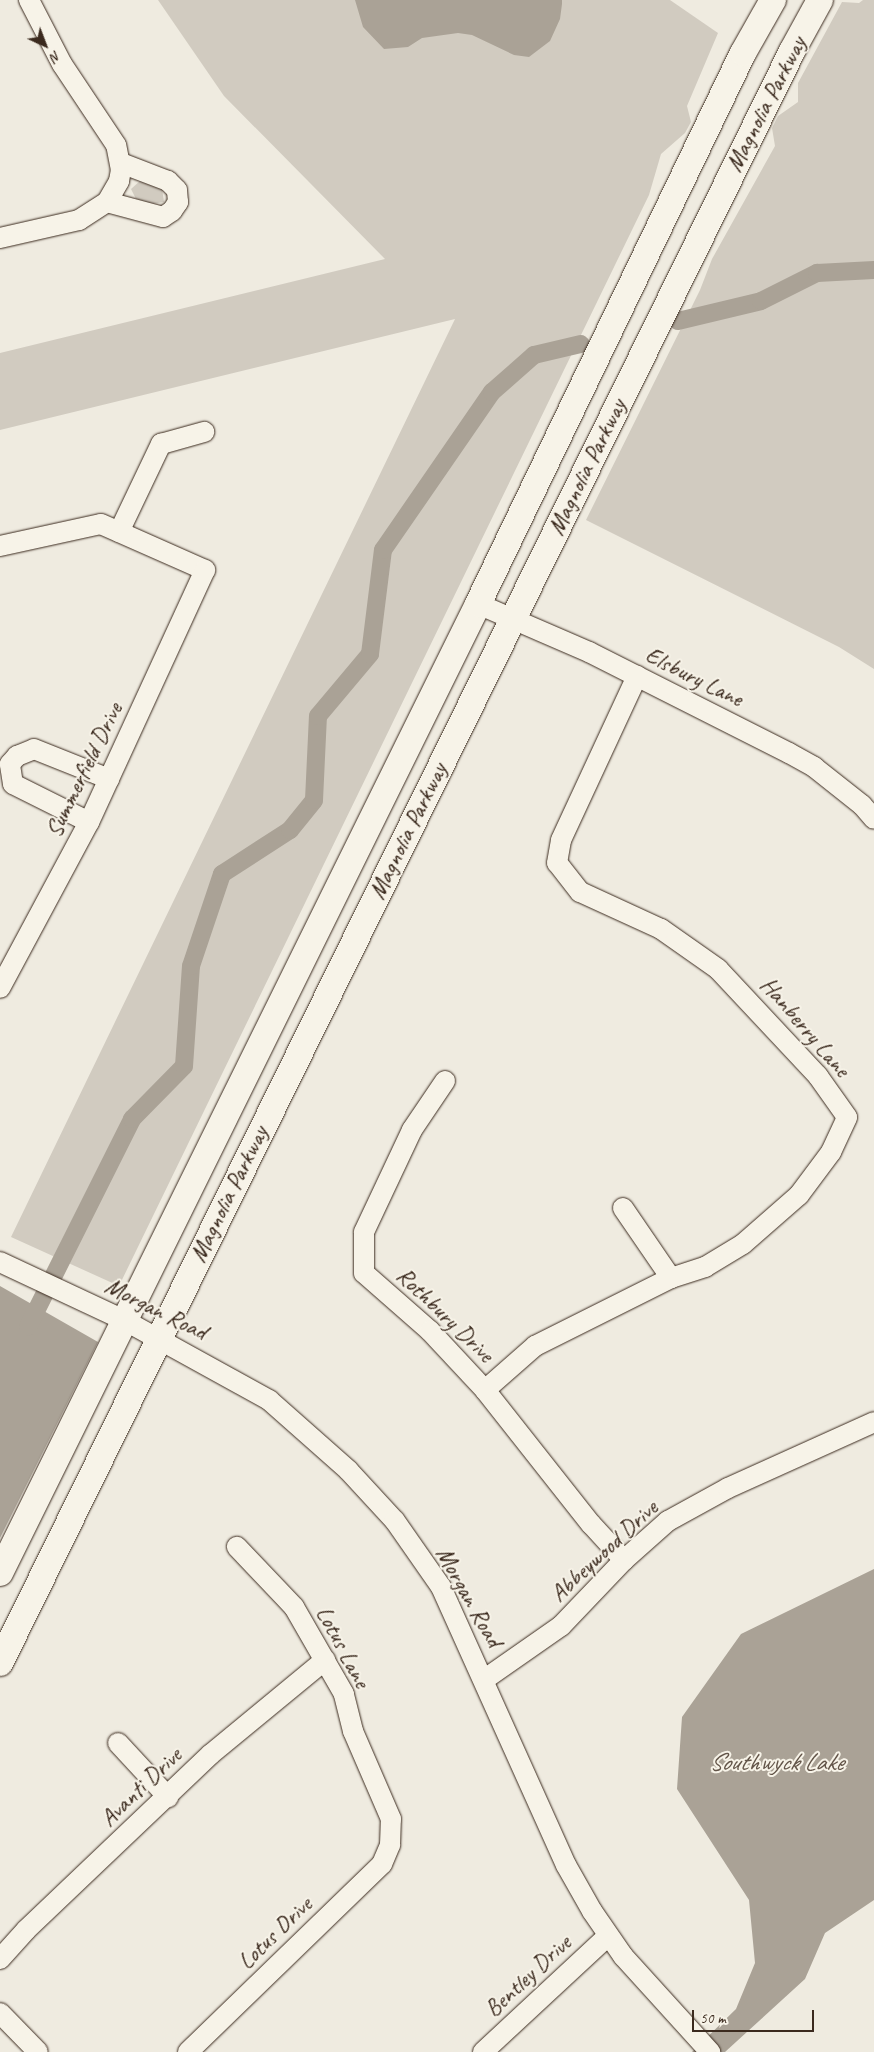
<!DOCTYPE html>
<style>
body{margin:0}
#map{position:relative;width:874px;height:2052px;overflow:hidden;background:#efebe0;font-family:Caveat,sans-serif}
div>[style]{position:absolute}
.green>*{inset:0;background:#d1cbc0}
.water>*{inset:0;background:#aaa296}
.canal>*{height:18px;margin:-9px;padding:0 9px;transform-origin:9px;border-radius:9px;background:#aaa296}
.roads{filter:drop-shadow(0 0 1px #3b2a1e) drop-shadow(0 0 1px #3b2a1e)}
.minor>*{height:20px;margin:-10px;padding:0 10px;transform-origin:10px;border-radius:10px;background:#f7f3e8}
.major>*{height:26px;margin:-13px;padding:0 13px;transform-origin:13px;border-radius:13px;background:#f7f3e8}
span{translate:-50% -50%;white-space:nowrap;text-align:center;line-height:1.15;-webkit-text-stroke:4px #f7f3e8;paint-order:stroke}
.street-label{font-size:24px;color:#3b2a1e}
.water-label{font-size:25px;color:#625448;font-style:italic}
.north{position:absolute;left:20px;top:20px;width:50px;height:50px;-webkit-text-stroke:4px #f7f3e8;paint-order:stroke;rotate:137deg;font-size:14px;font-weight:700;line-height:20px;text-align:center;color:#3b2a1e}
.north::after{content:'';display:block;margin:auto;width:18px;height:22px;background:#3b2a1e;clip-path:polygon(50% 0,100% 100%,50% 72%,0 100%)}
.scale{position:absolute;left:692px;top:2010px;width:122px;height:22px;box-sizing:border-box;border:2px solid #3b2a1e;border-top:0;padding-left:6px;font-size:15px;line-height:18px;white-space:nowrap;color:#3b2a1e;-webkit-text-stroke:4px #f7f3e8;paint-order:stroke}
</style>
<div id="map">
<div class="green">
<i style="clip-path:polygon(158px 0,670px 0,718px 33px,687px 106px,691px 122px,685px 133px,661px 154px,649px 195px,119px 1286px,11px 1237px,455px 319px,0 430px,0 353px,385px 259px,224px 96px)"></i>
<i style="clip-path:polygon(863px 0,874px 0,874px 669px,839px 647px,586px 520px,700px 290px,712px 259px,775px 146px,772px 128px,778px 116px,798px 102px,798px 83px,842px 2px,859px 3px)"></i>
<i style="clip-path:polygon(140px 181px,162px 189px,164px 202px,152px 204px,136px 199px,131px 189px)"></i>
</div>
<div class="water">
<i style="clip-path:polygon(355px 0,562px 0,562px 4px,560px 19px,550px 41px,529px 57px,514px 55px,472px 35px,458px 33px,422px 38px,408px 47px,384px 49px,363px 27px)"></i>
<i style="clip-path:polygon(0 1286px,98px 1342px,0 1538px)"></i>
<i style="clip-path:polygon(874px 1569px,874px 1900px,825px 1933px,805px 1979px,725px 2052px,692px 2052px,736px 2009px,755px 1963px,749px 1900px,677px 1789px,682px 1717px,741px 1634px)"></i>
</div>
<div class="canal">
<i style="left:678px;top:321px;width:85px;rotate:-13.5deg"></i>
<i style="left:761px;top:301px;width:63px;rotate:-26.6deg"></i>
<i style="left:817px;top:273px;width:57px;rotate:-3deg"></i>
<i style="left:28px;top:1327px;width:233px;rotate:-63.4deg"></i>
<i style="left:132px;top:1119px;width:74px;rotate:-45.5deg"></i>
<i style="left:184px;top:1066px;width:100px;rotate:-86deg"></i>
<i style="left:191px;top:966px;width:97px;rotate:-71.4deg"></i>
<i style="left:222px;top:874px;width:81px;rotate:-32.9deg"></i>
<i style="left:290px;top:830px;width:38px;rotate:-51deg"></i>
<i style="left:314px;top:800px;width:84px;rotate:-87.3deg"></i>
<i style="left:318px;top:716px;width:81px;rotate:-50deg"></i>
<i style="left:370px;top:654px;width:105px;rotate:-82.9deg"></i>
<i style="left:383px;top:550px;width:192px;rotate:-55.4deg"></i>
<i style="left:492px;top:392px;width:56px;rotate:-41.4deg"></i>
<i style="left:534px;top:355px;width:48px;rotate:-13.2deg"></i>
</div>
<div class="roads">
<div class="minor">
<i style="left:107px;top:202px;width:58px;rotate:15deg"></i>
<i style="left:163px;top:217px;width:11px;rotate:-34deg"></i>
<i style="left:172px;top:211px;width:11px;rotate:-56deg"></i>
<i style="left:178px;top:202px;width:12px;rotate:-95deg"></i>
<i style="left:177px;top:190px;width:13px;rotate:-135deg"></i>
<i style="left:168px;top:181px;width:50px;rotate:-159deg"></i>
<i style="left:0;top:238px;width:81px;rotate:-12.8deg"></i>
<i style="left:79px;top:220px;width:33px;rotate:-33deg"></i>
<i style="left:107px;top:202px;width:24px;rotate:-60deg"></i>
<i style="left:119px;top:181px;width:11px;rotate:-80deg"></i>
<i style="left:121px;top:170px;width:25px;rotate:-101deg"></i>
<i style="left:116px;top:145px;width:97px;rotate:-123.7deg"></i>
<i style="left:62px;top:64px;width:72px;rotate:-117.3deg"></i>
<i style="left:119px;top:532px;width:98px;rotate:-64.5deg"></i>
<i style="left:161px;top:444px;width:45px;rotate:-15.6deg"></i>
<i style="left:0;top:546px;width:103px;rotate:-12.3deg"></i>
<i style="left:101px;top:524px;width:114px;rotate:23.9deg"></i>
<i style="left:205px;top:570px;width:277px;rotate:114.7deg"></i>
<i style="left:89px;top:822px;width:188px;rotate:118.2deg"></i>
<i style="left:478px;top:604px;width:121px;rotate:23.4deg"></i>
<i style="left:589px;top:652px;width:224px;rotate:26.8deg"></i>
<i style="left:789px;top:753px;width:29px;rotate:29deg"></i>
<i style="left:814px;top:767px;width:61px;rotate:38.4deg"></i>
<i style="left:862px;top:805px;width:18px;rotate:49deg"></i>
<i style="left:89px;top:822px;width:85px;rotate:-153.4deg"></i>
<i style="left:13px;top:784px;width:20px;rotate:-99deg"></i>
<i style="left:10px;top:764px;width:11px;rotate:-49deg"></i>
<i style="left:17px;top:756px;width:18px;rotate:-22deg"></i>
<i style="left:34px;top:749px;width:81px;rotate:21.8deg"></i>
<i style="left:445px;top:1081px;width:59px;rotate:124deg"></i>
<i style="left:412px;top:1130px;width:113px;rotate:115.2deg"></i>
<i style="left:364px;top:1232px;width:41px;rotate:90deg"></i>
<i style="left:364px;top:1273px;width:88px;rotate:41.3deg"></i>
<i style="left:430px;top:1331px;width:81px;rotate:47deg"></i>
<i style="left:485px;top:1390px;width:171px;rotate:51.7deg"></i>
<i style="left:591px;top:1524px;width:49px;rotate:47.5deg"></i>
<i style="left:623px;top:1208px;width:85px;rotate:55.6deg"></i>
<i style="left:0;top:1262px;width:137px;rotate:25.1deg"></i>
<i style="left:124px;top:1320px;width:166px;rotate:28.9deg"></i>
<i style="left:269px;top:1400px;width:106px;rotate:41.5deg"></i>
<i style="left:348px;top:1470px;width:69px;rotate:47.3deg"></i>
<i style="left:395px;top:1521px;width:80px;rotate:55.1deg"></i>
<i style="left:441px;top:1587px;width:305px;rotate:65.8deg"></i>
<i style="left:566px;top:1865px;width:53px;rotate:60.5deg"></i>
<i style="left:592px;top:1911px;width:55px;rotate:55.4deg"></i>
<i style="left:623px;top:1956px;width:130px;rotate:47.8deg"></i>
<i style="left:485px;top:1390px;width:67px;rotate:-41.3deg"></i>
<i style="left:535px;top:1346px;width:152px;rotate:-26.6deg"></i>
<i style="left:671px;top:1278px;width:36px;rotate:-18deg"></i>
<i style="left:705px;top:1267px;width:44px;rotate:-31.2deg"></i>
<i style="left:743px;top:1244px;width:74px;rotate:-41.2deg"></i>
<i style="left:799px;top:1195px;width:54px;rotate:-53.3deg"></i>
<i style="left:831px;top:1152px;width:38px;rotate:-65deg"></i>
<i style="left:847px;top:1117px;width:50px;rotate:-125.3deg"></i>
<i style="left:818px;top:1076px;width:146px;rotate:-133.1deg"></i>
<i style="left:718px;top:969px;width:70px;rotate:-144.9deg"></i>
<i style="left:661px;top:929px;width:89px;rotate:-155.4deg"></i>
<i style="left:580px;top:892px;width:37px;rotate:-128deg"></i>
<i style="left:557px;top:863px;width:23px;rotate:-80deg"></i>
<i style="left:561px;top:840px;width:181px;rotate:-65.1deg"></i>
<i style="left:485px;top:1679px;width:93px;rotate:-34.9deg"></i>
<i style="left:561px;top:1626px;width:91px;rotate:-46.3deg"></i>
<i style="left:624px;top:1560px;width:59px;rotate:-41.6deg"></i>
<i style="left:668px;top:1521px;width:68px;rotate:-28.8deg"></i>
<i style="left:728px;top:1488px;width:160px;rotate:-24.3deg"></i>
<i style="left:118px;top:1743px;width:74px;rotate:47.2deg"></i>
<i style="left:0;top:1959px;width:39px;rotate:-48deg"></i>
<i style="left:26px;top:1930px;width:255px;rotate:-43.6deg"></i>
<i style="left:211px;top:1754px;width:148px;rotate:-39.5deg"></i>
<i style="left:0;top:2013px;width:54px;rotate:45.7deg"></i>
<i style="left:188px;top:2052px;width:270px;rotate:-44.1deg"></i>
<i style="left:382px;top:1864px;width:21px;rotate:-67deg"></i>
<i style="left:390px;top:1845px;width:26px;rotate:-88deg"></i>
<i style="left:391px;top:1819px;width:96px;rotate:-113.4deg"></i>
<i style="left:353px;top:1731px;width:38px;rotate:-104deg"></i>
<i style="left:344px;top:1694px;width:100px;rotate:-119.9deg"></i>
<i style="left:294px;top:1607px;width:83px;rotate:-133.5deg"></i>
<i style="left:483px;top:2052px;width:171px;rotate:-42.9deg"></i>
</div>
<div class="major">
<i style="left:0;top:1573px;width:1080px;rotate:-63.74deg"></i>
<i style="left:478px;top:604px;width:611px;rotate:-64.32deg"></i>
<i style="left:743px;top:53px;width:61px;rotate:-60.5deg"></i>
<i style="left:0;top:1663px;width:1796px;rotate:-63.83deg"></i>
<i style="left:792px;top:51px;width:58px;rotate:-61.2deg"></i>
</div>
</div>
<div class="street-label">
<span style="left:766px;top:104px;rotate:-63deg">Magnolia Parkway</span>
<span style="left:587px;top:467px;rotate:-64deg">Magnolia Parkway</span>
<span style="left:694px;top:677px;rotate:26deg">Elsbury Lane</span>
<span style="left:84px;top:770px;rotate:-64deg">Summerfield Drive</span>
<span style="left:408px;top:831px;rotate:-64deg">Magnolia Parkway</span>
<span style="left:805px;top:1027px;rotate:49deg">Hanberry Lane</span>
<span style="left:229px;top:1194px;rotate:-64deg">Magnolia Parkway</span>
<span style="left:156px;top:1309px;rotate:27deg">Morgan Road</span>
<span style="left:445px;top:1315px;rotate:44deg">Rothbury Drive</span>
<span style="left:604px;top:1551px;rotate:-43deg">Abbeywood Drive</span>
<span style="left:469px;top:1597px;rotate:61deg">Morgan Road</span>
<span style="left:343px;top:1647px;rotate:62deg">Lotus Lane</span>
<span style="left:141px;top:1787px;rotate:-44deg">Avanti Drive</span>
<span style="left:275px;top:1933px;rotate:-44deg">Lotus Drive</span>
<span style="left:528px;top:1976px;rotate:-43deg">Bentley Drive</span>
</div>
<div class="water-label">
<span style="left:776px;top:1762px">Southwyck Lake</span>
</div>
<div class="north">N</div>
<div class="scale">50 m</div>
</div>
